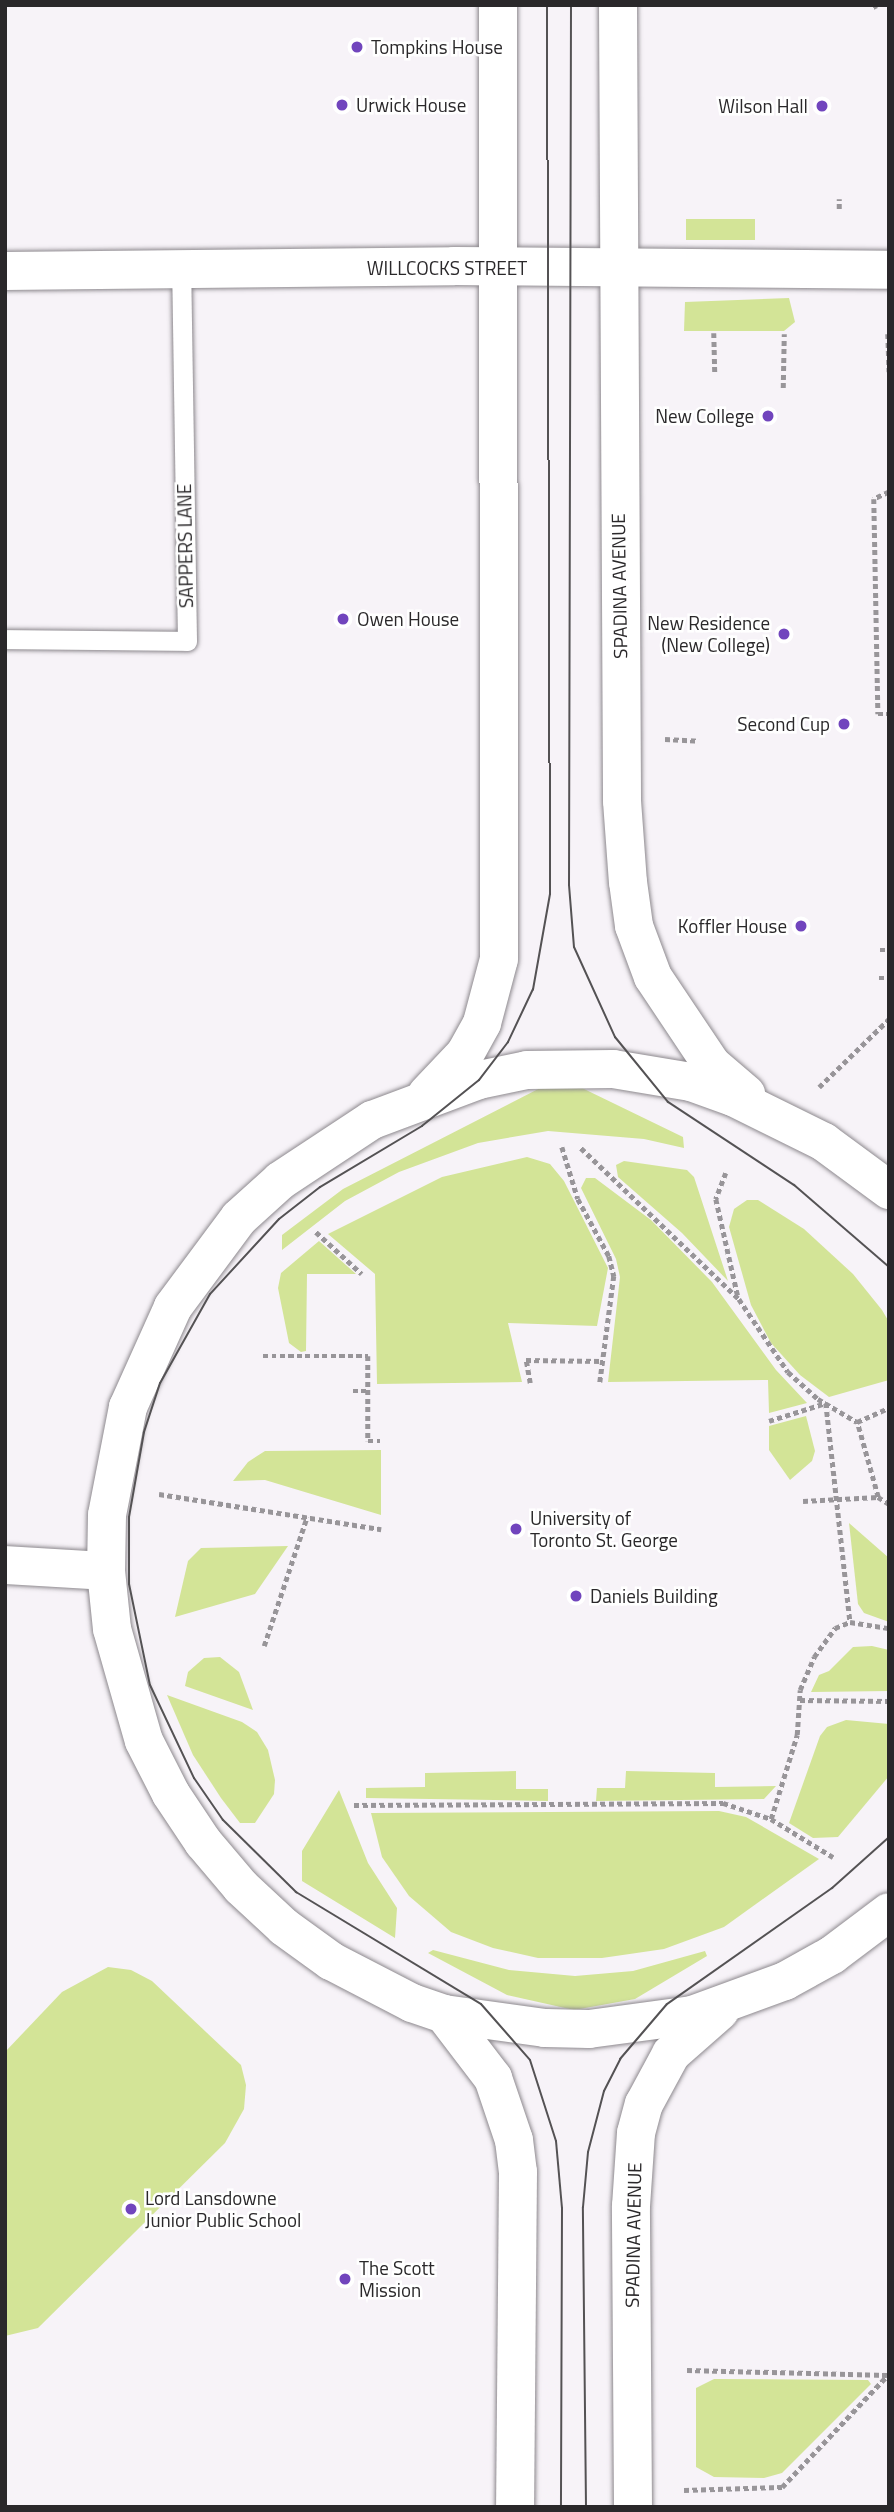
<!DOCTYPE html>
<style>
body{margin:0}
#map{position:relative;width:894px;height:2512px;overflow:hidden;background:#f7f3f8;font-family:"Titillium Web",sans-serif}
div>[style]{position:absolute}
.green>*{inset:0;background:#d3e497;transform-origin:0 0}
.path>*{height:4.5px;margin-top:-2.25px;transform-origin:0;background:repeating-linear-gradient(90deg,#989599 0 5px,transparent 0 8.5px)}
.roads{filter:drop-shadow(0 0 2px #8d898e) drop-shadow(0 0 2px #8d898e)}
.service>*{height:19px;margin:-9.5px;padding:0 9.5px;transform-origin:9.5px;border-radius:9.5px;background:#fff}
.minor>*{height:38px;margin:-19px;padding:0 19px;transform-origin:19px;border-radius:19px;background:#fff}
.primary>*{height:38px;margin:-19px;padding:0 19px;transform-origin:19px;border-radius:19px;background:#fff}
.tram>*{height:2px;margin:-1px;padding:0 1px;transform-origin:1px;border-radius:1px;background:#545254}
.dots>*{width:19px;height:19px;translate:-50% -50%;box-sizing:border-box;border:4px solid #fff;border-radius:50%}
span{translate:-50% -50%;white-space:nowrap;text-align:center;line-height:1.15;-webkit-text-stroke:5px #fff;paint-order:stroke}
.poi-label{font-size:19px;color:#2a282a}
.left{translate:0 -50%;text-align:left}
.right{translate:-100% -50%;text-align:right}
.street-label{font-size:19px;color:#2a282a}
.frame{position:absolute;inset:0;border:7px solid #2a282a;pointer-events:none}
</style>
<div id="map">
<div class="green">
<i style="left:755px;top:219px;width:21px;height:69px;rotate:90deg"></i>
<i style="clip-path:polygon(789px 298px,795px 322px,784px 331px,684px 331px,685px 302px)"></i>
<i style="clip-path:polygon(544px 1086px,582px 1088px,683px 1137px,684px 1148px,644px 1139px,548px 1131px,478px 1143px,399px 1172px,345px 1201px,282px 1250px,282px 1235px,343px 1189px)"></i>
<i style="clip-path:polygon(527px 1157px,550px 1164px,564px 1181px,608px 1268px,597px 1326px,508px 1323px,522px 1382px,377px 1384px,375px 1274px,328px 1234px,442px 1177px)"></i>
<i style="clip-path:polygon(624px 1161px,687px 1170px,694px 1177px,728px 1281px,682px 1233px,618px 1177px,616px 1165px)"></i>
<i style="clip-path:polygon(586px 1178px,595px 1178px,651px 1220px,712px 1282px,776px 1370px,807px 1403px,769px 1413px,768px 1380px,608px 1382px,620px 1277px,616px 1259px,581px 1188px)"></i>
<i style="clip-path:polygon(747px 1200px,758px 1200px,804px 1229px,853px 1274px,882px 1310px,889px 1322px,889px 1380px,829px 1397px,800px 1375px,771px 1343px,751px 1305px,729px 1227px,734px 1209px)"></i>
<i style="clip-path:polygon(319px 1241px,356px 1274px,307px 1274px,306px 1351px,301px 1352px,289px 1343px,278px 1288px,281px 1273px)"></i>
<i style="clip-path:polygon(806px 1416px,815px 1451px,812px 1461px,790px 1480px,769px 1450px,769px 1426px)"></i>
<i style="clip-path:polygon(381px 1450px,381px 1515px,265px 1480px,233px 1481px,248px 1462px,265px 1451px)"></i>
<i style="clip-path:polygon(849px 1523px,889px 1558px,889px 1622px,864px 1613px,858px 1604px)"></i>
<i style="clip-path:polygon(288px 1546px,255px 1594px,175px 1617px,188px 1561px,201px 1548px)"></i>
<i style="clip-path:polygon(872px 1646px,889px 1650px,889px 1691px,811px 1692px,819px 1675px,829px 1671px,853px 1647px)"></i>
<i style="clip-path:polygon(220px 1657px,239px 1672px,253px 1710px,185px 1686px,188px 1672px,204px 1658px)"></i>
<i style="clip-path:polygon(167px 1695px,242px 1722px,257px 1732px,268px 1750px,275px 1780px,274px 1794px,255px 1823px,240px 1823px,221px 1798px,193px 1755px)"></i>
<i style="clip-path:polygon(846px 1720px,889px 1724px,889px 1776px,838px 1837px,813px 1838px,789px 1823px,820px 1736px,827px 1727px)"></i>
<i style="clip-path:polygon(516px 1771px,516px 1789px,548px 1789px,548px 1801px,366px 1798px,366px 1788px,425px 1787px,425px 1773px)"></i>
<i style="clip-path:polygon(626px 1771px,715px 1773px,715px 1787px,776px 1786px,764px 1799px,596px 1801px,597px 1788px,625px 1788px)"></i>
<i style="clip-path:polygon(339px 1790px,368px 1863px,397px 1908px,395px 1938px,302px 1881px,302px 1851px)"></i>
<i style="clip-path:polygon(719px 1811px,746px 1817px,819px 1859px,724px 1927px,664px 1949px,602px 1958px,538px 1958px,493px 1948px,451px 1932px,409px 1896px,382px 1857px,371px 1813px)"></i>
<i style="clip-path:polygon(433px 1950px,509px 1970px,575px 1976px,633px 1971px,705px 1951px,707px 1956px,635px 1999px,574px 2010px,507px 1995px,428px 1953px)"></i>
<i style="clip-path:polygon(108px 1967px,131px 1970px,152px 1981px,241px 2065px,246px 2085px,244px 2109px,225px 2143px,38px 2328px,5px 2336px,5px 2052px,62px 1992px)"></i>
<i style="clip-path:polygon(714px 2379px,868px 2380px,871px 2384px,782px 2473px,764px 2478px,714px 2477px,696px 2467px,696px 2388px)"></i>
</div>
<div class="path">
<i style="left:873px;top:7px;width:4px;rotate:-27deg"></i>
<i style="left:839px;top:209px;width:10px;rotate:-90deg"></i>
<i style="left:714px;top:333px;width:40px;rotate:88.6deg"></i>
<i style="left:888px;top:334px;width:38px;rotate:88deg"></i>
<i style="left:783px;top:388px;width:54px;rotate:-88.9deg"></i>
<i style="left:889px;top:492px;width:17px;rotate:155deg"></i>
<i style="left:874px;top:499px;width:215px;rotate:88.9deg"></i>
<i style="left:878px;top:714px;width:11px"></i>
<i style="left:665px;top:739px;width:34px;rotate:3deg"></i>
<i style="left:880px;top:950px;width:9px"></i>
<i style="left:879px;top:978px;width:10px"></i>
<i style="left:819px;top:1087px;width:98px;rotate:-44.2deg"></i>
<i style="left:562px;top:1147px;width:54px;rotate:72.9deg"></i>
<i style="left:578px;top:1199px;width:65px;rotate:61.5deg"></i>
<i style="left:609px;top:1256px;width:21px;rotate:76deg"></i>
<i style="left:614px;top:1276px;width:107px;rotate:97.5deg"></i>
<i style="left:581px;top:1148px;width:219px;rotate:43.7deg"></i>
<i style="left:739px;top:1299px;width:88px;rotate:56.1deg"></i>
<i style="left:788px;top:1372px;width:40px;rotate:42deg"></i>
<i style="left:818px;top:1399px;width:45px;rotate:30.5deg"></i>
<i style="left:726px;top:1173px;width:28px;rotate:111deg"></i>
<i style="left:716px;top:1199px;width:100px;rotate:77.3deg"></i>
<i style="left:316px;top:1232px;width:62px;rotate:42.4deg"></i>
<i style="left:263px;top:1356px;width:105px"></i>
<i style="left:368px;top:1356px;width:85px;rotate:90deg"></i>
<i style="left:368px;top:1441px;width:12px"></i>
<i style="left:530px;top:1383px;width:23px;rotate:-100deg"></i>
<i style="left:526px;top:1360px;width:76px;rotate:0.8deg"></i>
<i style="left:353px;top:1391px;width:15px"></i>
<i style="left:769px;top:1421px;width:60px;rotate:-17.5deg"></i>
<i style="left:826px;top:1403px;width:220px;rotate:83.7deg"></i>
<i style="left:159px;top:1494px;width:225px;rotate:9deg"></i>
<i style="left:878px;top:1497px;width:78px;rotate:-105.6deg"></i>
<i style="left:857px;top:1422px;width:35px;rotate:-24deg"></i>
<i style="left:803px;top:1501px;width:75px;rotate:-3.1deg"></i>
<i style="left:878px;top:1497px;width:13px;rotate:32deg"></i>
<i style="left:264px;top:1646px;width:136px;rotate:-71.6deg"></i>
<i style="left:800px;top:1700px;width:89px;rotate:0.6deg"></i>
<i style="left:354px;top:1805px;width:369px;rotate:-0.3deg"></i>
<i style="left:723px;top:1803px;width:51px;rotate:18.4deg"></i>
<i style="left:771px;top:1819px;width:73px;rotate:31.5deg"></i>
<i style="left:771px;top:1819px;width:88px;rotate:-72.8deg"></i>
<i style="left:797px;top:1735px;width:45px;rotate:-86.2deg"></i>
<i style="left:800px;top:1690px;width:36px;rotate:-67deg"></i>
<i style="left:814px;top:1657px;width:36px;rotate:-54deg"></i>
<i style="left:835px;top:1628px;width:16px;rotate:-22deg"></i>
<i style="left:850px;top:1622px;width:39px;rotate:9deg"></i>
<i style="left:687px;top:2370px;width:200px;rotate:1.4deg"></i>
<i style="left:684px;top:2490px;width:98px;rotate:-1.8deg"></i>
<i style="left:782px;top:2487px;width:156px;rotate:-46.6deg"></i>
</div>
<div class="roads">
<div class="service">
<i style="left:5px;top:639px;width:182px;rotate:0.6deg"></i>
<i style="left:187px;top:641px;width:371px;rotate:-90.9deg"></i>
</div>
<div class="minor">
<i style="left:5px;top:271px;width:449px;rotate:-0.6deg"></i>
<i style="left:454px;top:266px;width:435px;rotate:0.5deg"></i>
<i style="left:5px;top:1565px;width:101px;rotate:3.4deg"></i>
</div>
<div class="primary">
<i style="left:618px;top:5px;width:796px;rotate:89.71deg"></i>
<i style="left:622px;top:801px;width:81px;rotate:85.8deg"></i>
<i style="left:628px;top:882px;width:44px;rotate:82.2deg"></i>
<i style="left:634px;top:926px;width:54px;rotate:69.6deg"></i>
<i style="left:653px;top:977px;width:106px;rotate:56.2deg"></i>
<i style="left:712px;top:1065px;width:45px;rotate:40.5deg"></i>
<i style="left:427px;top:1094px;width:55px;rotate:-46.5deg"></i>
<i style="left:465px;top:1054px;width:35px;rotate:-61deg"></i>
<i style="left:482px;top:1023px;width:66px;rotate:-75.1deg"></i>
<i style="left:499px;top:959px;width:954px;rotate:-90.06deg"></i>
<i style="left:889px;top:1190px;width:81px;rotate:-143.6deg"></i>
<i style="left:824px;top:1142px;width:102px;rotate:-153.7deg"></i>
<i style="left:733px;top:1097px;width:45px;rotate:-160.3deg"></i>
<i style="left:691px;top:1082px;width:79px;rotate:-170.5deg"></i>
<i style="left:613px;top:1069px;width:86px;rotate:179.3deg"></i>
<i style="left:527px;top:1070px;width:49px;rotate:168.2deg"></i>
<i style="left:479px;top:1080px;width:114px;rotate:159.5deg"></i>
<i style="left:372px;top:1120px;width:110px;rotate:146.5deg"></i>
<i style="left:280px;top:1181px;width:55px;rotate:137.9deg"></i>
<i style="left:239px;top:1218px;width:111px;rotate:126.6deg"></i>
<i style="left:173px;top:1307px;width:110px;rotate:114.2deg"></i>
<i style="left:128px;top:1407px;width:110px;rotate:101deg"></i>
<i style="left:107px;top:1515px;width:56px;rotate:91deg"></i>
<i style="left:106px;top:1571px;width:58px;rotate:84.1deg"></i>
<i style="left:112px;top:1629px;width:116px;rotate:74.1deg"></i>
<i style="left:144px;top:1741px;width:59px;rotate:63deg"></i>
<i style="left:171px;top:1794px;width:58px;rotate:56.3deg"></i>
<i style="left:203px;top:1842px;width:59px;rotate:49.8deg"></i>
<i style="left:241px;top:1887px;width:59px;rotate:42.9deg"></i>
<i style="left:284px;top:1927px;width:58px;rotate:35.9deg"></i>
<i style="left:331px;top:1961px;width:91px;rotate:27.4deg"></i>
<i style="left:412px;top:2003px;width:34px;rotate:19deg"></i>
<i style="left:444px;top:2014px;width:102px;rotate:7.9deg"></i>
<i style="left:545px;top:2028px;width:44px;rotate:1.3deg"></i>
<i style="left:589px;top:2029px;width:104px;rotate:-7.7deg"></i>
<i style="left:692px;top:2015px;width:99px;rotate:-20.1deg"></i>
<i style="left:785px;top:1981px;width:54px;rotate:-29deg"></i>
<i style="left:832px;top:1955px;width:71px;rotate:-37deg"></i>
<i style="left:444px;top:2014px;width:81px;rotate:52.6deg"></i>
<i style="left:493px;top:2078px;width:65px;rotate:71.3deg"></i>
<i style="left:514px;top:2140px;width:32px;rotate:83deg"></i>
<i style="left:518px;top:2172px;width:335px;rotate:90.5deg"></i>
<i style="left:633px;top:2507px;width:301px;rotate:-90.4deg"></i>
<i style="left:631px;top:2206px;width:73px;rotate:-86.1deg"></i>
<i style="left:636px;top:2133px;width:30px;rotate:-75deg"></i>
<i style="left:644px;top:2104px;width:57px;rotate:-61.6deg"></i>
<i style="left:671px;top:2054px;width:65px;rotate:-41.3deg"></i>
</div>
</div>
<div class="tram">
<i style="left:547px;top:5px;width:889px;rotate:89.81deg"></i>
<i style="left:550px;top:894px;width:97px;rotate:100.1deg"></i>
<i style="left:533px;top:989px;width:59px;rotate:115.3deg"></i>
<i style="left:508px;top:1042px;width:48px;rotate:127.3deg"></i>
<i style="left:479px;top:1080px;width:73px;rotate:141.1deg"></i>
<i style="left:422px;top:1126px;width:119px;rotate:149.1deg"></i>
<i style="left:320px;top:1187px;width:52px;rotate:142deg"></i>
<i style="left:279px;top:1219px;width:102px;rotate:132.6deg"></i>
<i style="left:210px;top:1294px;width:102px;rotate:119.3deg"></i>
<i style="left:160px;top:1383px;width:52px;rotate:108.1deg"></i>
<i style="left:144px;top:1432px;width:86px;rotate:100deg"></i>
<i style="left:129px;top:1517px;width:67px;rotate:90deg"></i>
<i style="left:129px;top:1584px;width:103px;rotate:78.3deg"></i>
<i style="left:150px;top:1685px;width:103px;rotate:64.7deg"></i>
<i style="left:194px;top:1778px;width:51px;rotate:55.4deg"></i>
<i style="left:223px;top:1820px;width:103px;rotate:44.6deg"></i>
<i style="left:296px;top:1892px;width:216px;rotate:31.2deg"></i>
<i style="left:481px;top:2004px;width:74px;rotate:48.8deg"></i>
<i style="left:530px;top:2060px;width:85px;rotate:72.2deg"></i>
<i style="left:556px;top:2141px;width:67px;rotate:84.9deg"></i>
<i style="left:562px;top:2208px;width:299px;rotate:90.2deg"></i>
<i style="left:571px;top:5px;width:880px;rotate:90.13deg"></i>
<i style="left:569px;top:885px;width:62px;rotate:85.4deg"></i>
<i style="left:574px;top:947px;width:99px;rotate:65.5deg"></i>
<i style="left:615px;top:1037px;width:84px;rotate:50.8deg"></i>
<i style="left:668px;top:1102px;width:151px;rotate:33.4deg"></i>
<i style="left:794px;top:1185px;width:125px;rotate:40.8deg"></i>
<i style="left:586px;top:2507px;width:300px;rotate:-90.6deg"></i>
<i style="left:583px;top:2207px;width:55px;rotate:-84.8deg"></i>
<i style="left:588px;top:2152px;width:63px;rotate:-75.3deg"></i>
<i style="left:604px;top:2091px;width:36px;rotate:-63deg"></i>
<i style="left:620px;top:2059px;width:72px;rotate:-49.5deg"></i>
<i style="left:667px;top:2004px;width:202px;rotate:-35.1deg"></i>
<i style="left:832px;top:1888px;width:76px;rotate:-41.8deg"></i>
</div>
<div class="dots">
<i style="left:357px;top:47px;background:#7145bd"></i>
<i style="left:342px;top:105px;background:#7145bd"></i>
<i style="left:822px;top:106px;background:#7145bd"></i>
<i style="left:768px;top:416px;background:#7145bd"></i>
<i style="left:343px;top:619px;background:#7145bd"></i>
<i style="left:784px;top:634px;background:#7145bd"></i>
<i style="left:844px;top:724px;background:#7145bd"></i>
<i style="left:801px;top:926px;background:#7145bd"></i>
<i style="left:516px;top:1529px;background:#7145bd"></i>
<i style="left:576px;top:1596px;background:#7145bd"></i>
<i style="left:131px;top:2209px;background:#7145bd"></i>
<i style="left:345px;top:2279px;background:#7145bd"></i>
</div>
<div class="poi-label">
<span class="left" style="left:371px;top:47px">Tompkins House</span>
<span class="left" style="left:356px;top:105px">Urwick House</span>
<span class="right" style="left:808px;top:106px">Wilson Hall</span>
<span class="right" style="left:754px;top:416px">New College</span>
<span class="left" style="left:357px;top:619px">Owen House</span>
<span class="right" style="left:770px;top:634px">New Residence<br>(New College)</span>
<span class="right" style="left:830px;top:724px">Second Cup</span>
<span class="right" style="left:787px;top:926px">Koffler House</span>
<span class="left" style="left:530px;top:1529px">University of<br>Toronto St. George</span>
<span class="left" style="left:590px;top:1596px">Daniels Building</span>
<span class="left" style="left:145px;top:2209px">Lord Lansdowne<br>Junior Public School</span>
<span class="left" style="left:359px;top:2279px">The Scott<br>Mission</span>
</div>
<div class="street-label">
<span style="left:447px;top:268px">WILLCOCKS STREET</span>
<span style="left:185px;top:546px;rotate:-91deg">SAPPERS LANE</span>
<span style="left:619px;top:586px;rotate:-91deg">SPADINA AVENUE</span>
<span style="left:633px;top:2235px;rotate:-89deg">SPADINA AVENUE</span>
</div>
<div class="frame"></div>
</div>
